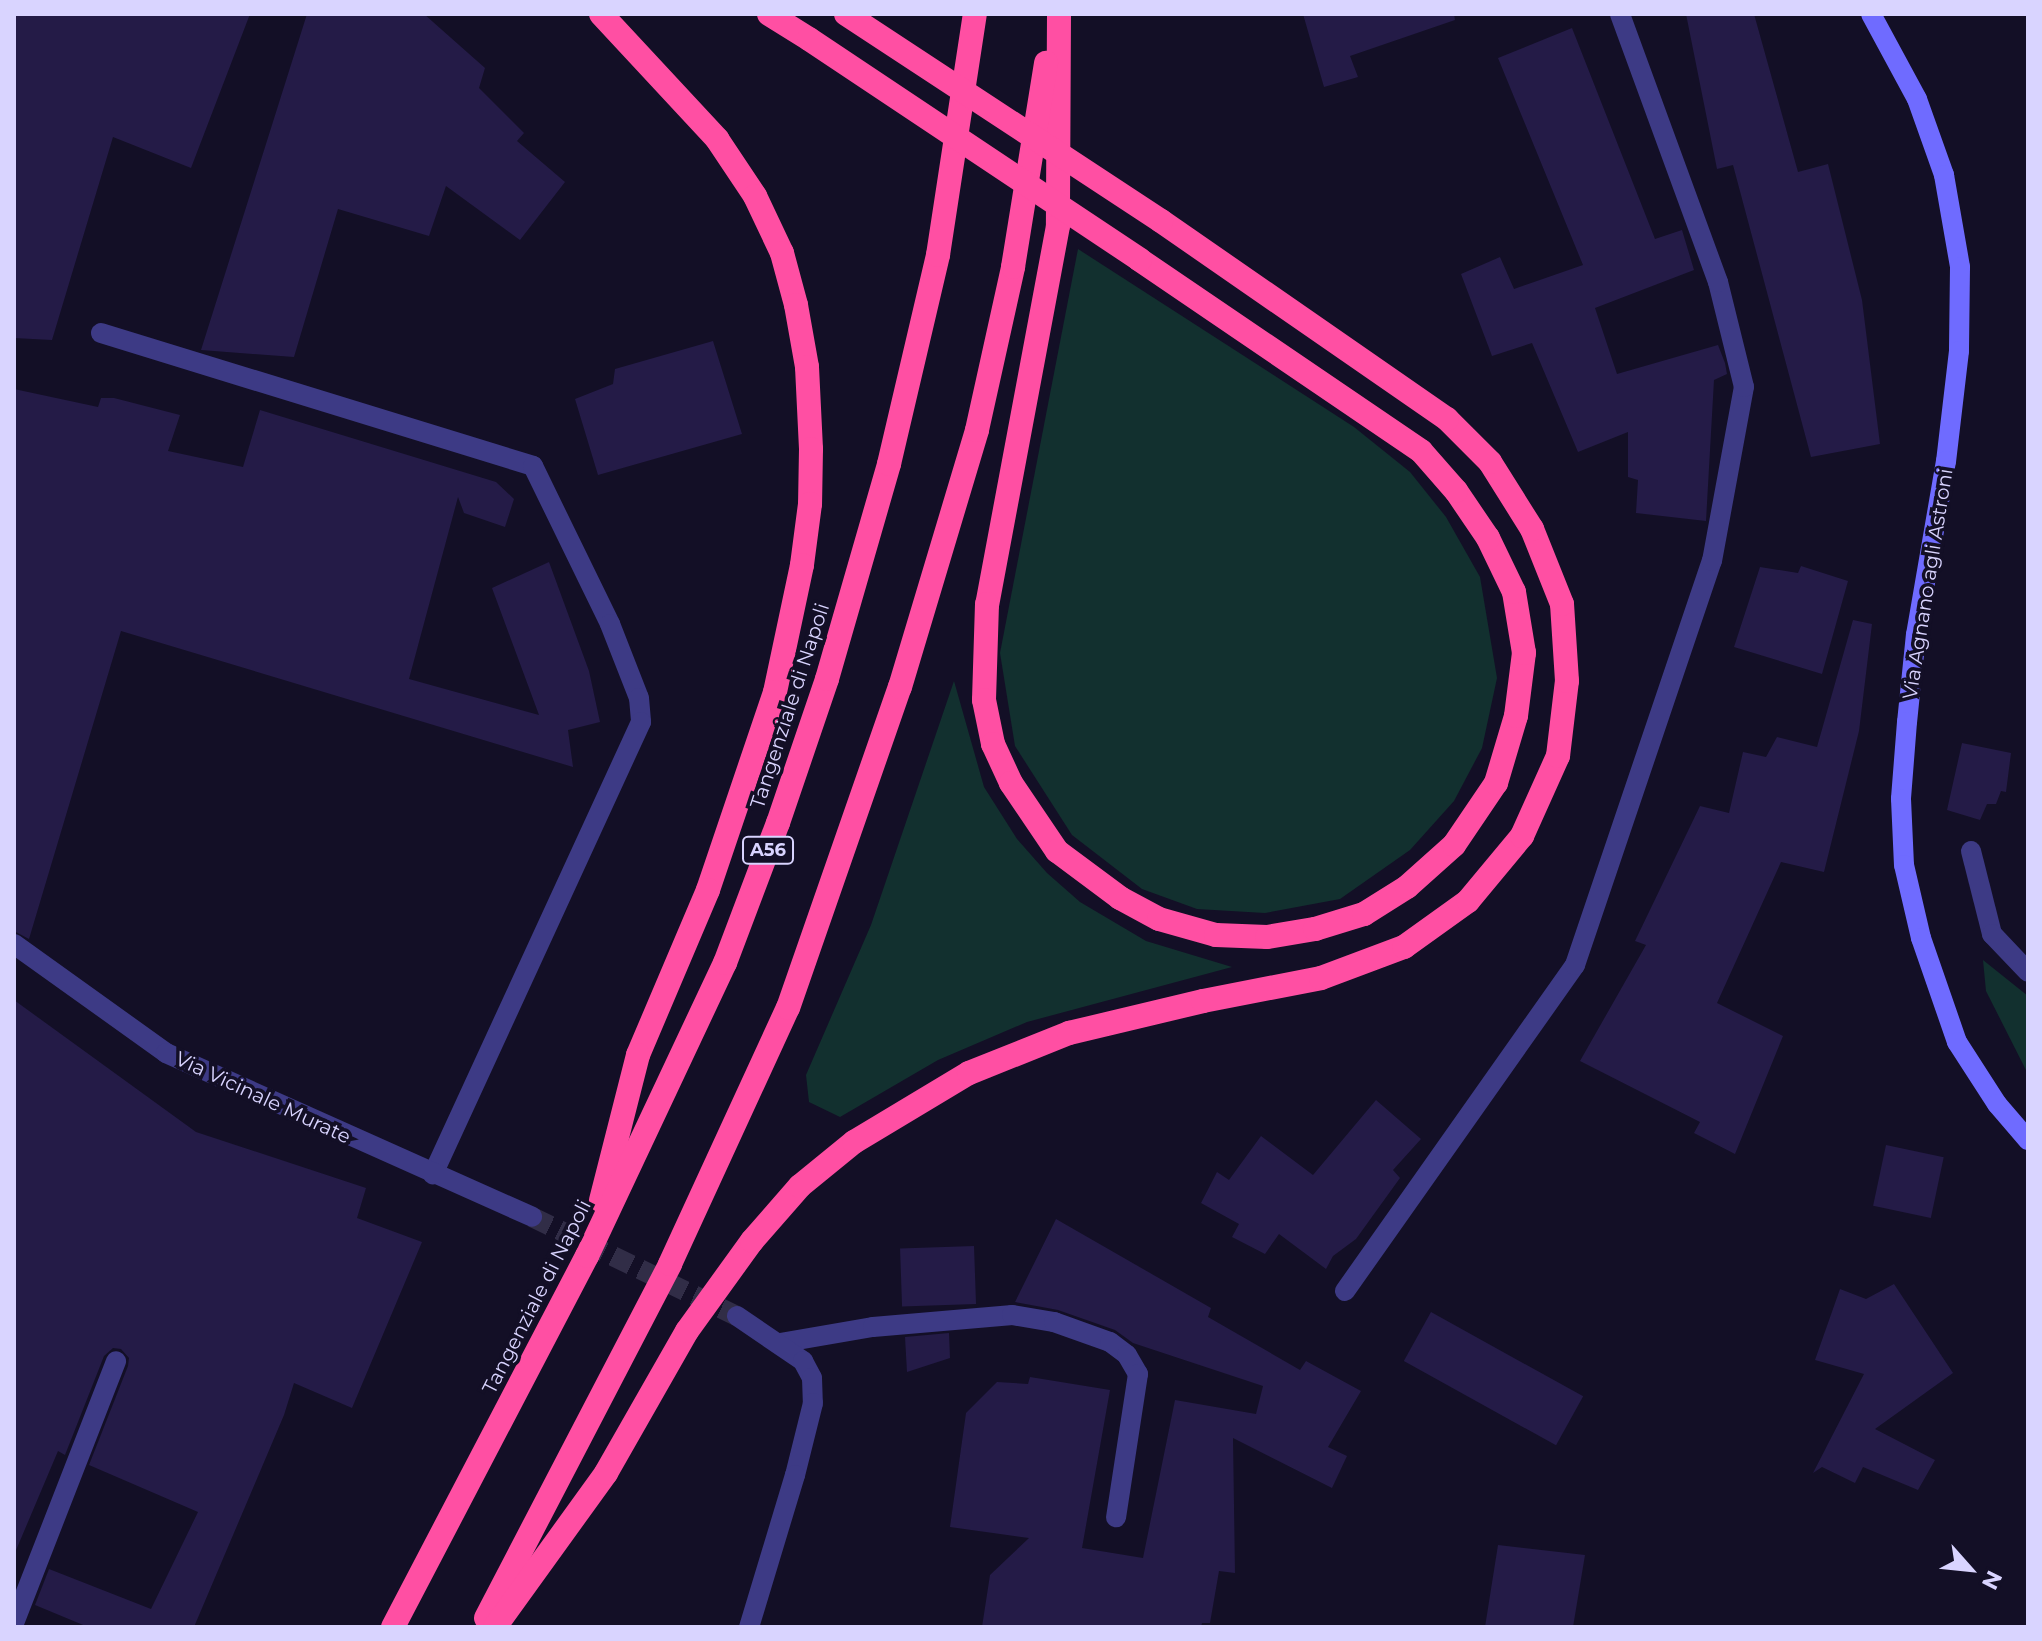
<!DOCTYPE html>
<style>
body{margin:0}
#map{position:relative;width:2042px;height:1641px;overflow:hidden;background:#130f26;font-family:Montserrat,sans-serif}
div>[style]{position:absolute}
.green>*{inset:0;background:#12302f}
.building>*{inset:0;background:#241b47;transform-origin:0 0}
.street-tunnel>*{height:20px;margin-top:-10px;transform-origin:0;background:repeating-linear-gradient(90deg,#312d47 0 20px,transparent 0 30px)}
.lane>*{height:20px;margin:-10px;padding:0 10px;transform-origin:10px;border-radius:10px;background:#3d3a85}
.street>*{height:20px;margin:-10px;padding:0 10px;transform-origin:10px;border-radius:10px;background:#3d3a85}
.secondary>*{height:20px;margin:-10px;padding:0 10px;transform-origin:10px;border-radius:10px;background:#6f6bff}
.highway>*{height:24px;margin:-12px;padding:0 12px;transform-origin:12px;border-radius:12px;background:#ff4fa3}
.highway-bridge>*{height:24px;margin:-12px;padding:0 12px;transform-origin:12px;border-radius:12px;background:#ff4fa3}
span{translate:-50% -50%;white-space:nowrap;text-align:center;line-height:1.15;-webkit-text-stroke:7px #130f26;paint-order:stroke}
.shield-label span{padding:2px 6px;background:#130f26;border:2px solid;border-radius:6px;-webkit-text-stroke-width:0}
.shield-label{font-size:18px;color:#d9d4ff;font-weight:700}
.street-label{font-size:20px;color:#d9d4ff}
.frame{position:absolute;inset:0;border:16px solid #d9d4ff;pointer-events:none}
.north{position:absolute;left:1930px;top:1529px;width:80px;height:80px;-webkit-text-stroke:6px #130f26;paint-order:stroke;rotate:117deg;font-size:22px;font-weight:700;line-height:32px;text-align:center;color:#d9d4ff}
.north::after{content:'';display:block;margin:auto;width:28px;height:36px;background:#d9d4ff;clip-path:polygon(50% 0,100% 100%,50% 72%,0 100%)}
</style>
<div id="map">
<div class="green">
<i style="clip-path:polygon(1078px 249px,1354px 427px,1410px 472px,1446px 517px,1480px 577px,1497px 678px,1482px 748px,1454px 801px,1410px 850px,1340px 899px,1265px 913px,1197px 909px,1142px 889px,1072px 835px,1015px 746px,1000px 653px)"></i>
<i style="clip-path:polygon(954px 681px,984px 787px,1017px 839px,1047px 873px,1080px 902px,1146px 941px,1232px 967px,1027px 1022px,938px 1060px,840px 1117px,809px 1102px,806px 1075px,871px 925px)"></i>
<i style="clip-path:polygon(1983px 960px,2028px 996px,2028px 1074px,1986px 991px)"></i>
</div>
<div class="building">
<i style="clip-path:polygon(14px 14px,250px 14px,191px 168px,113px 137px,52px 340px,14px 338px)"></i>
<i style="clip-path:polygon(307px 14px,424px 14px,485px 68px,479px 88px,524px 133px,517px 141px,565px 182px,520px 240px,446px 186px,429px 236px,338px 209px,294px 357px,201px 350px)"></i>
<i style="clip-path:polygon(1303px 14px,1454px 14px,1455px 20px,1350px 56px,1358px 77px,1324px 87px)"></i>
<i style="clip-path:polygon(1686px 14px,1754px 14px,1798px 172px,1828px 164px,1862px 300px,1880px 444px,1811px 457px,1733px 165px,1717px 169px)"></i>
<i style="clip-path:polygon(1572px 28px,1655px 239px,1682px 230px,1694px 270px,1595px 308px,1617px 374px,1718px 345px,1725px 363px,1727px 374px,1714px 380px,1706px 521px,1636px 513px,1638px 480px,1628px 477px,1628px 432px,1578px 452px,1532px 343px,1492px 356px,1461px 274px,1500px 257px,1514px 289px,1583px 265px,1498px 58px)"></i>
<i style="clip-path:polygon(713px 341px,742px 434px,598px 475px,575px 399px,613px 384px,615px 369px)"></i>
<i style="clip-path:polygon(14px 389px,98px 407px,101px 398px,114px 398px,180px 415px,168px 451px,243px 467px,260px 410px,496px 482px,514px 499px,505px 527px,464px 513px,458px 497px,409px 679px,539px 715px,492px 588px,549px 562px,589px 671px,600px 722px,568px 730px,573px 767px,121px 631px,29px 939px,14px 931px)"></i>
<i style="clip-path:polygon(1801px 566px,1848px 581px,1822px 674px,1734px 647px,1760px 567px,1798px 573px)"></i>
<i style="clip-path:polygon(1853px 620px,1872px 624px,1859px 731px,1824px 872px,1781px 862px,1717px 1003px,1783px 1036px,1735px 1154px,1694px 1133px,1700px 1122px,1580px 1061px,1646px 945px,1635px 941px,1700px 806px,1729px 813px,1743px 752px,1766px 757px,1777px 737px,1817px 747px)"></i>
<i style="clip-path:polygon(1962px 743px,2011px 753px,2006px 792px,2001px 791px,1996px 804px,1987px 804px,1980px 820px,1947px 810px)"></i>
<i style="clip-path:polygon(14px 1000px,196px 1132px,366px 1188px,357px 1218px,422px 1242px,352px 1408px,294px 1383px,284px 1415px,194px 1627px,88px 1627px,35px 1605px,49px 1569px,151px 1609px,198px 1512px,89px 1465px,128px 1366px,129px 1358px,121px 1349px,113px 1348px,104px 1356px,65px 1455px,58px 1451px,14px 1555px)"></i>
<i style="clip-path:polygon(1376px 1100px,1421px 1139px,1393px 1170px,1400px 1178px,1356px 1239px,1333px 1256px,1326px 1269px,1279px 1234px,1265px 1254px,1232px 1237px,1239px 1224px,1201px 1203px,1217px 1172px,1229px 1180px,1261px 1136px,1313px 1175px)"></i>
<i style="left:1886px;top:1145px;width:59px;height:62px;rotate:12deg"></i>
<i style="clip-path:polygon(1056px 1219px,1211px 1308px,1208px 1317px,1300px 1370px,1306px 1361px,1361px 1391px,1328px 1447px,1347px 1456px,1332px 1488px,1233px 1438px,1235px 1573px,1219px 1571px,1210px 1623px,1202px 1623px,1201px 1627px,982px 1627px,990px 1575px,1029px 1538px,950px 1527px,966px 1413px,997px 1382px,1028px 1384px,1030px 1377px,1110px 1390px,1082px 1548px,1143px 1558px,1175px 1400px,1256px 1414px,1263px 1386px,1133px 1343px,1115px 1330px,1058px 1310px,1015px 1302px)"></i>
<i style="left:974px;top:1246px;width:58px;height:74px;rotate:88deg"></i>
<i style="clip-path:polygon(1894px 1284px,1953px 1373px,1875px 1429px,1935px 1460px,1918px 1490px,1863px 1467px,1855px 1483px,1822px 1467px,1813px 1473px,1864px 1374px,1815px 1360px,1840px 1289px,1866px 1299px)"></i>
<i style="left:1431px;top:1312px;width:174px;height:56px;rotate:29deg"></i>
<i style="clip-path:polygon(949px 1333px,950px 1358px,907px 1372px,905px 1337px)"></i>
<i style="clip-path:polygon(1498px 1545px,1585px 1555px,1573px 1627px,1485px 1627px)"></i>
</div>
<div class="street-tunnel">
<i style="left:532px;top:1217px;width:228px;rotate:25.8deg"></i>
</div>
<div class="lane">
<i style="left:101px;top:333px;width:452px;rotate:17.1deg"></i>
<i style="left:533px;top:466px;width:176px;rotate:64deg"></i>
<i style="left:610px;top:624px;width:79px;rotate:68.6deg"></i>
<i style="left:639px;top:698px;width:24px;rotate:85deg"></i>
<i style="left:641px;top:722px;width:498px;rotate:114.7deg"></i>
<i style="left:1971px;top:851px;width:86px;rotate:75.8deg"></i>
<i style="left:1992px;top:934px;width:52px;rotate:46.5deg"></i>
<i style="left:780px;top:1343px;width:94px;rotate:-9.8deg"></i>
<i style="left:873px;top:1327px;width:140px;rotate:-4.9deg"></i>
<i style="left:1012px;top:1315px;width:43px;rotate:9.5deg"></i>
<i style="left:1054px;top:1322px;width:59px;rotate:19.7deg"></i>
<i style="left:1110px;top:1342px;width:21px;rotate:37deg"></i>
<i style="left:1127px;top:1355px;width:22px;rotate:60deg"></i>
<i style="left:1138px;top:1374px;width:145px;rotate:98.7deg"></i>
<i style="left:14px;top:1623px;width:281px;rotate:-68.7deg"></i>
</div>
<div class="street">
<i style="left:14px;top:944px;width:187px;rotate:35.6deg"></i>
<i style="left:166px;top:1053px;width:401px;rotate:24.1deg"></i>
<i style="left:1345px;top:1291px;width:399px;rotate:-54.8deg"></i>
<i style="left:1575px;top:965px;width:427px;rotate:-71.3deg"></i>
<i style="left:1712px;top:561px;width:177px;rotate:-79.6deg"></i>
<i style="left:1744px;top:387px;width:108px;rotate:-103.9deg"></i>
<i style="left:1718px;top:282px;width:285px;rotate:-110.1deg"></i>
<i style="left:737px;top:1316px;width:80px;rotate:34.3deg"></i>
<i style="left:803px;top:1361px;width:19px;rotate:62deg"></i>
<i style="left:812px;top:1378px;width:25px;rotate:88deg"></i>
<i style="left:813px;top:1403px;width:74px;rotate:104deg"></i>
<i style="left:795px;top:1475px;width:159px;rotate:106.8deg"></i>
</div>
<div class="secondary">
<i style="left:1871px;top:14px;width:97px;rotate:61.6deg"></i>
<i style="left:1917px;top:99px;width:81px;rotate:70.4deg"></i>
<i style="left:1944px;top:175px;width:93px;rotate:80.1deg"></i>
<i style="left:1960px;top:267px;width:84px;rotate:90.7deg"></i>
<i style="left:1959px;top:351px;width:111px;rotate:96.7deg"></i>
<i style="left:1946px;top:461px;width:176px;rotate:99.8deg"></i>
<i style="left:1916px;top:634px;width:88px;rotate:95.8deg"></i>
<i style="left:1907px;top:722px;width:77px;rotate:94.5deg"></i>
<i style="left:1901px;top:799px;width:66px;rotate:87.4deg"></i>
<i style="left:1904px;top:865px;width:75px;rotate:76.9deg"></i>
<i style="left:1921px;top:938px;width:110px;rotate:70.9deg"></i>
<i style="left:1957px;top:1042px;width:74px;rotate:57.2deg"></i>
<i style="left:1997px;top:1104px;width:48px;rotate:49.3deg"></i>
</div>
<div class="highway">
<i style="left:601px;top:14px;width:171px;rotate:47.1deg"></i>
<i style="left:717px;top:139px;width:69px;rotate:56.3deg"></i>
<i style="left:755px;top:196px;width:63px;rotate:64.7deg"></i>
<i style="left:782px;top:253px;width:54px;rotate:74.9deg"></i>
<i style="left:796px;top:305px;width:63px;rotate:79.9deg"></i>
<i style="left:807px;top:367px;width:82px;rotate:87.2deg"></i>
<i style="left:811px;top:449px;width:55px;rotate:91deg"></i>
<i style="left:810px;top:504px;width:62px;rotate:97.5deg"></i>
<i style="left:802px;top:565px;width:130px;rotate:102deg"></i>
<i style="left:775px;top:692px;width:209px;rotate:108.7deg"></i>
<i style="left:708px;top:890px;width:179px;rotate:113deg"></i>
<i style="left:638px;top:1055px;width:150px;rotate:104.3deg"></i>
<i style="left:769px;top:14px;width:47px;rotate:32deg"></i>
<i style="left:1059px;top:14px;width:212px;rotate:90.3deg"></i>
<i style="left:1058px;top:226px;width:385px;rotate:100.6deg"></i>
<i style="left:987px;top:604px;width:96px;rotate:91.8deg"></i>
<i style="left:984px;top:700px;width:45px;rotate:78.4deg"></i>
<i style="left:993px;top:744px;width:43px;rotate:65.2deg"></i>
<i style="left:1011px;top:783px;width:82px;rotate:55.9deg"></i>
<i style="left:1057px;top:851px;width:79px;rotate:36.7deg"></i>
<i style="left:1120px;top:898px;width:44px;rotate:28.3deg"></i>
<i style="left:1159px;top:919px;width:59px;rotate:15.7deg"></i>
<i style="left:1216px;top:935px;width:51px;rotate:2.2deg"></i>
<i style="left:1267px;top:937px;width:49px;rotate:-9.5deg"></i>
<i style="left:1315px;top:929px;width:51px;rotate:-17deg"></i>
<i style="left:1364px;top:914px;width:51px;rotate:-32.1deg"></i>
<i style="left:1407px;top:887px;width:63px;rotate:-41.8deg"></i>
<i style="left:1454px;top:845px;width:75px;rotate:-55.9deg"></i>
<i style="left:1496px;top:783px;width:70px;rotate:-73.4deg"></i>
<i style="left:1516px;top:716px;width:64px;rotate:-82.8deg"></i>
<i style="left:1524px;top:653px;width:62px;rotate:-99.3deg"></i>
<i style="left:1514px;top:592px;width:60px;rotate:-115.7deg"></i>
<i style="left:1488px;top:538px;width:57px;rotate:-124.2deg"></i>
<i style="left:1456px;top:491px;width:53px;rotate:-131.2deg"></i>
<i style="left:1421px;top:451px;width:340px;rotate:-145.8deg"></i>
<i style="left:486px;top:1618px;width:399px;rotate:-62.5deg"></i>
<i style="left:670px;top:1264px;width:282px;rotate:-65.3deg"></i>
<i style="left:788px;top:1008px;width:340px;rotate:-70.8deg"></i>
<i style="left:900px;top:687px;width:268px;rotate:-73.3deg"></i>
<i style="left:977px;top:430px;width:167px;rotate:-77.5deg"></i>
<i style="left:1013px;top:267px;width:207px;rotate:-80.8deg"></i>
<i style="left:393px;top:1627px;width:419px;rotate:-62.4deg"></i>
<i style="left:587px;top:1256px;width:324px;rotate:-64.8deg"></i>
<i style="left:725px;top:963px;width:150px;rotate:-69.3deg"></i>
<i style="left:778px;top:823px;width:152px;rotate:-71.2deg"></i>
<i style="left:827px;top:679px;width:224px;rotate:-73.9deg"></i>
<i style="left:889px;top:464px;width:215px;rotate:-76.8deg"></i>
<i style="left:938px;top:255px;width:244px;rotate:-81.3deg"></i>
<i style="left:495px;top:1627px;width:190px;rotate:-54.2deg"></i>
<i style="left:606px;top:1473px;width:163px;rotate:-60.3deg"></i>
<i style="left:687px;top:1331px;width:111px;rotate:-54.2deg"></i>
<i style="left:752px;top:1241px;width:73px;rotate:-48.9deg"></i>
<i style="left:800px;top:1186px;width:70px;rotate:-39.2deg"></i>
<i style="left:854px;top:1142px;width:134px;rotate:-31deg"></i>
<i style="left:969px;top:1073px;width:108px;rotate:-21.8deg"></i>
<i style="left:1069px;top:1033px;width:138px;rotate:-13.4deg"></i>
<i style="left:1203px;top:1001px;width:120px;rotate:-11deg"></i>
<i style="left:1321px;top:978px;width:89px;rotate:-20.5deg"></i>
<i style="left:1404px;top:947px;width:79px;rotate:-35.7deg"></i>
<i style="left:1468px;top:901px;width:85px;rotate:-50.3deg"></i>
<i style="left:1522px;top:836px;width:88px;rotate:-65.8deg"></i>
<i style="left:1558px;top:756px;width:76px;rotate:-83.2deg"></i>
<i style="left:1567px;top:681px;width:77px;rotate:-93.7deg"></i>
<i style="left:1562px;top:604px;width:81px;rotate:-111.8deg"></i>
<i style="left:1532px;top:529px;width:79px;rotate:-122.1deg"></i>
<i style="left:1490px;top:462px;width:61px;rotate:-135deg"></i>
<i style="left:1447px;top:419px;width:348px;rotate:-145.3deg"></i>
</div>
<div class="highway-bridge">
<i style="left:846px;top:14px;width:377px;rotate:33.3deg"></i>
<i style="left:809px;top:39px;width:398px;rotate:33.7deg"></i>
</div>
<div class="shield-label">
<span style="left:768px;top:850px">A56</span>
</div>
<div class="street-label">
<span style="left:1928px;top:584px;rotate:-81deg">Via Agnano agli Astroni</span>
<span style="left:790px;top:706px;rotate:-72deg">Tangenziale di Napoli</span>
<span style="left:263px;top:1098px;rotate:25deg">Via Vicinale Murate</span>
<span style="left:537px;top:1297px;rotate:-63deg">Tangenziale di Napoli</span>
</div>
<div class="frame"></div>
<div class="north">N</div>
</div>
